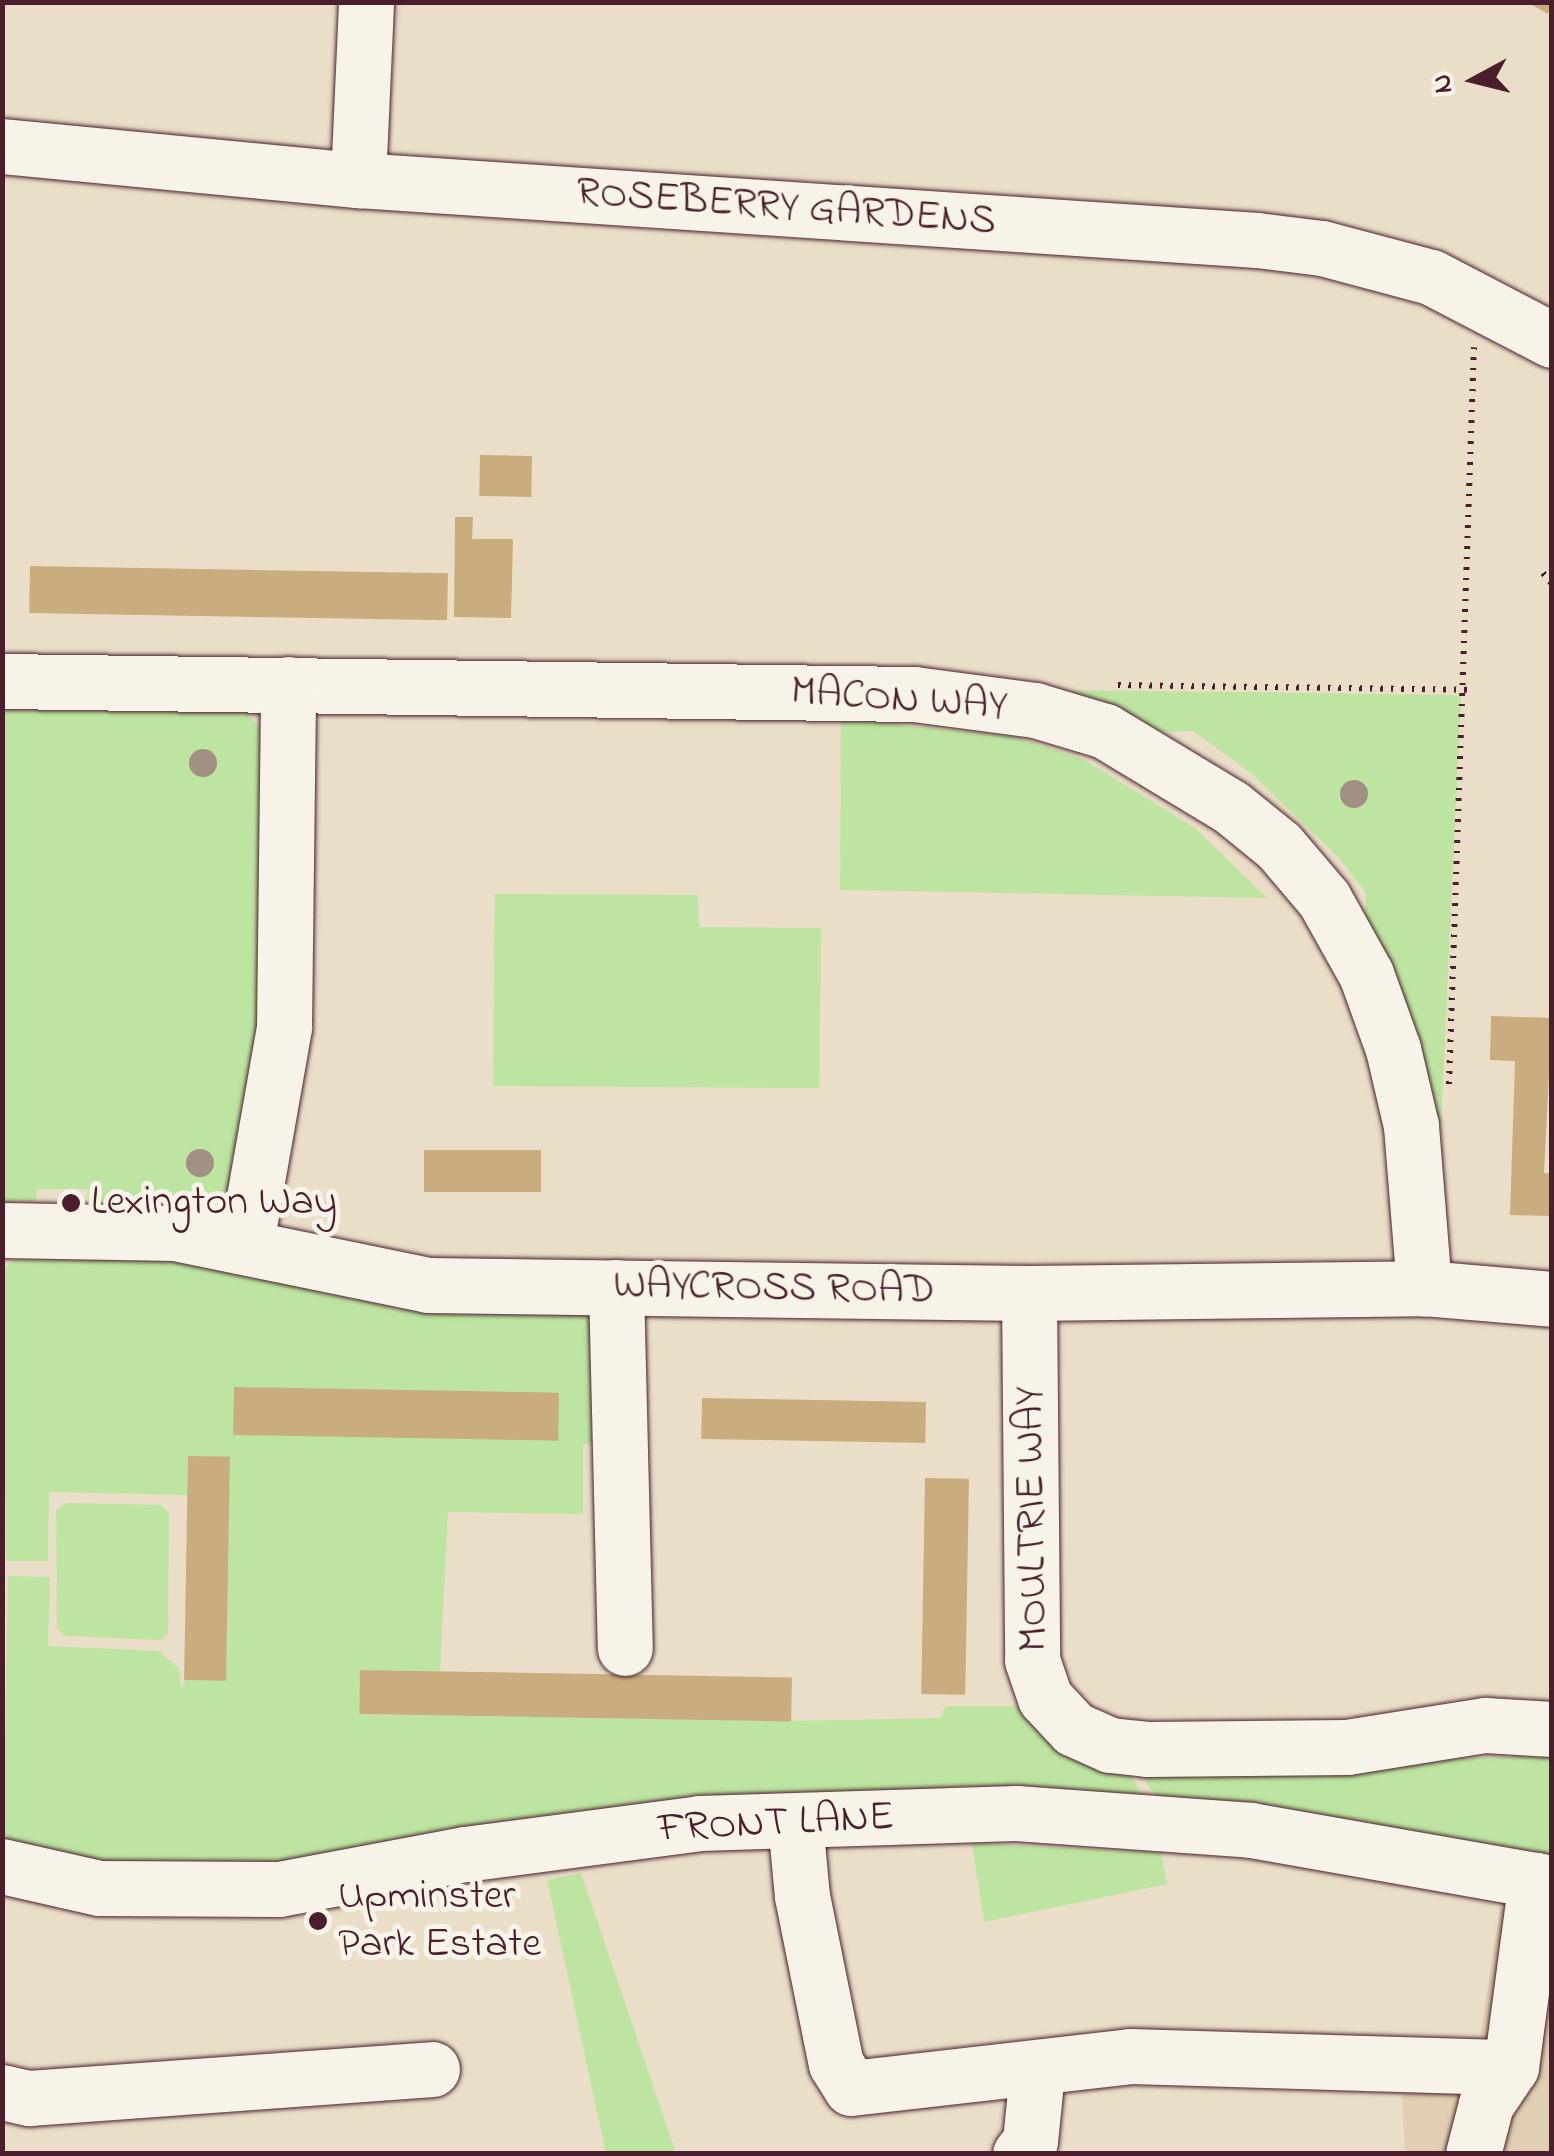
<!DOCTYPE html>
<style>
body{margin:0}
#map{position:relative;width:1554px;height:2156px;overflow:hidden;background:#eadec8;font-family:"Indie Flower",sans-serif}
div>[style]{position:absolute}
.built>*{inset:0;background:#e0cfb2}
.green>*{inset:0;background:#bde5a1}
.building>*{inset:0;background:#caad7f;transform-origin:0 0}
.path>*{height:6px;margin-top:-3px;transform-origin:0;background:repeating-linear-gradient(90deg,#4a1f2b 0 2.5px,transparent 0 10.5px)}
.roads{filter:drop-shadow(0 0 2px #4a1f2b) drop-shadow(0 0 2px #4a1f2b)}
.minor>*{height:55px;margin:-27.5px;padding:0 27.5px;transform-origin:27.5px;border-radius:27.5px;background:#f7f3e8}
.trees>*{width:28px;height:28px;margin:-14px;border-radius:50%;background:#a29082}
.dots>*{width:28px;height:28px;translate:-50% -50%;box-sizing:border-box;border:5px solid #f7f3e8;border-radius:50%}
span{translate:-50% -50%;white-space:nowrap;text-align:center;line-height:1.15;-webkit-text-stroke:10px #f7f3e8;paint-order:stroke}
.street-label{font-size:42px;color:#4a1f2b}
.poi-label{font-size:42px;color:#4a1f2b}
.left{translate:0 -50%;text-align:left}
.frame{position:absolute;inset:0;border:5px solid #4a1f2b;pointer-events:none}
.north{position:absolute;left:1424px;top:30px;width:100px;height:100px;-webkit-text-stroke:8px #f7f3e8;paint-order:stroke;rotate:263deg;font-size:28px;font-weight:700;line-height:40px;text-align:center;color:#4a1f2b}
.north::after{content:'';display:block;margin:auto;width:35px;height:45px;background:#4a1f2b;clip-path:polygon(50% 0,100% 100%,50% 72%,0 100%)}
</style>
<div id="map">
<div class="built">
<i style="clip-path:polygon(1500px 1908px,1551px 1918px,1551px 2153px,1405px 2153px,1401px 2073px,1478px 2051px)"></i>
</div>
<div class="green">
<i style="clip-path:polygon(1065px 690px,1461px 695px,1441px 1126px,1435px 1126px,1365px 916px,1366px 893px,1339px 858px,1252px 774px,1193px 731px,1161px 732px,1112px 704px)"></i>
<i style="clip-path:polygon(3px 694px,243px 708px,261px 730px,267px 1030px,229px 1201px,88px 1201px,87px 1189px,37px 1189px,36px 1201px,3px 1201px)"></i>
<i style="clip-path:polygon(841px 719px,1017px 737px,1083px 759px,1195px 828px,1267px 898px,840px 890px)"></i>
<i style="clip-path:polygon(495px 894px,698px 895px,699px 927px,821px 928px,819px 1088px,493px 1086px)"></i>
<i style="clip-path:polygon(139px 1259px,228px 1267px,395px 1308px,588px 1315px,604px 1324px,609px 1443px,583px 1444px,583px 1514px,448px 1512px,440px 1671px,360px 1670px,359px 1714px,791px 1721px,941px 1718px,945px 1706px,1025px 1706px,1126px 1769px,1149px 1804px,178px 1872px,3px 1847px,8px 1576px,50px 1577px,48px 1646px,159px 1651px,179px 1669px,181px 1688px,185px 1680px,226px 1680px,230px 1457px,189px 1457px,188px 1495px,49px 1492px,48px 1561px,6px 1561px,2px 1269px,16px 1260px)"></i>
<i style="clip-path:polygon(66px 1503px,161px 1505px,169px 1513px,168px 1633px,161px 1640px,65px 1636px,57px 1628px,56px 1510px)"></i>
<i style="clip-path:polygon(1551px 1756px,1551px 1860px,1159px 1801px,1134px 1765px)"></i>
<i style="clip-path:polygon(972px 1843px,1161px 1853px,1167px 1884px,984px 1922px)"></i>
<i style="clip-path:polygon(581px 1873px,676px 2153px,606px 2153px,547px 1880px)"></i>
</div>
<div class="building">
<i style="clip-path:polygon(1527px 2px,1552px 2px,1552px 3px,1548px 14px)"></i>
<i style="left:480px;top:455px;width:52px;height:41px;rotate:1deg"></i>
<i style="clip-path:polygon(455px 517px,473px 517px,472px 539px,513px 539px,511px 618px,454px 617px)"></i>
<i style="left:30px;top:566px;width:418px;height:47px;rotate:1deg"></i>
<i style="clip-path:polygon(1491px 1016px,1552px 1018px,1544px 1173px,1552px 1173px,1552px 1216px,1510px 1215px,1515px 1061px,1490px 1060px)"></i>
<i style="left:424px;top:1150px;width:117px;height:42px"></i>
<i style="left:234px;top:1387px;width:325px;height:48px;rotate:1deg"></i>
<i style="left:702px;top:1398px;width:224px;height:41px;rotate:1deg"></i>
<i style="left:188px;top:1456px;width:42px;height:224px;rotate:1deg"></i>
<i style="left:925px;top:1478px;width:44px;height:216px;rotate:1deg"></i>
<i style="left:360px;top:1670px;width:432px;height:44px;rotate:1deg"></i>
</div>
<div class="path">
<i style="left:1543px;top:573px;width:14px;rotate:51deg"></i>
<i style="left:1118px;top:685px;width:349px;rotate:0.8deg"></i>
<i style="left:1449px;top:1084px;width:737px;rotate:-88.06deg"></i>
</div>
<div class="roads">
<div class="minor">
<i style="left:2px;top:146px;width:358px;rotate:5.5deg"></i>
<i style="left:358px;top:180px;width:901px;rotate:3.82deg"></i>
<i style="left:1257px;top:240px;width:65px;rotate:7deg"></i>
<i style="left:1322px;top:248px;width:113px;rotate:14.9deg"></i>
<i style="left:1431px;top:277px;width:136px;rotate:27.5deg"></i>
<i style="left:358px;top:180px;width:178px;rotate:-87.4deg"></i>
<i style="left:2px;top:681px;width:912px;rotate:0.82deg"></i>
<i style="left:914px;top:694px;width:122px;rotate:7.5deg"></i>
<i style="left:1035px;top:710px;width:73px;rotate:16.7deg"></i>
<i style="left:1105px;top:731px;width:147px;rotate:31.1deg"></i>
<i style="left:1231px;top:807px;width:62px;rotate:39.1deg"></i>
<i style="left:1279px;top:846px;width:70px;rotate:49.7deg"></i>
<i style="left:1324px;top:899px;width:86px;rotate:60.8deg"></i>
<i style="left:1366px;top:974px;width:80px;rotate:70.2deg"></i>
<i style="left:1393px;top:1049px;width:79px;rotate:76.8deg"></i>
<i style="left:1411px;top:1126px;width:163px;rotate:85.4deg"></i>
<i style="left:2px;top:1230px;width:173px;rotate:1deg"></i>
<i style="left:175px;top:1233px;width:258px;rotate:11.6deg"></i>
<i style="left:428px;top:1285px;width:601px;rotate:0.76deg"></i>
<i style="left:1029px;top:1293px;width:395px;rotate:-0.7deg"></i>
<i style="left:1424px;top:1288px;width:128px;rotate:4.9deg"></i>
<i style="left:246px;top:1243px;width:219px;rotate:-80deg"></i>
<i style="left:284px;top:1027px;width:343px;rotate:-89.3deg"></i>
<i style="left:616px;top:1287px;width:361px;rotate:88.6deg"></i>
<i style="left:1029px;top:1293px;width:367px;rotate:89.5deg"></i>
<i style="left:1032px;top:1660px;width:40px;rotate:71.1deg"></i>
<i style="left:1045px;top:1698px;width:42px;rotate:46.9deg"></i>
<i style="left:1074px;top:1729px;width:39px;rotate:24deg"></i>
<i style="left:1110px;top:1745px;width:37px;rotate:6deg"></i>
<i style="left:1147px;top:1749px;width:200px;rotate:-0.6deg"></i>
<i style="left:1347px;top:1747px;width:140px;rotate:-9.1deg"></i>
<i style="left:1485px;top:1725px;width:67px;rotate:3.4deg"></i>
<i style="left:795px;top:1821px;width:75px;rotate:84.7deg"></i>
<i style="left:802px;top:1896px;width:171px;rotate:78.6deg"></i>
<i style="left:836px;top:2064px;width:28px;rotate:58deg"></i>
<i style="left:851px;top:2088px;width:281px;rotate:-6.5deg"></i>
<i style="left:1130px;top:2056px;width:381px;rotate:1.7deg"></i>
<i style="left:2px;top:1866px;width:99px;rotate:12.8deg"></i>
<i style="left:99px;top:1888px;width:180px;rotate:0.3deg"></i>
<i style="left:279px;top:1889px;width:189px;rotate:-10.7deg"></i>
<i style="left:465px;top:1854px;width:236px;rotate:-7.5deg"></i>
<i style="left:699px;top:1823px;width:317px;rotate:-1.8deg"></i>
<i style="left:1016px;top:1813px;width:236px;rotate:4.1deg"></i>
<i style="left:1251px;top:1830px;width:306px;rotate:10deg"></i>
<i style="left:2px;top:2092px;width:28px;rotate:13deg"></i>
<i style="left:29px;top:2098px;width:404px;rotate:-4.1deg"></i>
<i style="left:1020px;top:2154px;width:16px;rotate:-52deg"></i>
<i style="left:1030px;top:2141px;width:59px;rotate:-84.2deg"></i>
<i style="left:1473px;top:2154px;width:52px;rotate:-75.4deg"></i>
<i style="left:1486px;top:2104px;width:45px;rotate:-56deg"></i>
<i style="left:1511px;top:2067px;width:189px;rotate:-82.4deg"></i>
</div>
</div>
<div class="trees">
<i style="left:203px;top:763px"></i>
<i style="left:1354px;top:794px"></i>
<i style="left:200px;top:1163px"></i>
</div>
<div class="dots">
<i style="left:71px;top:1203px;background:#4a1f2b"></i>
<i style="left:318px;top:1921px;background:#4a1f2b"></i>
</div>
<div class="street-label">
<span style="left:786px;top:208px;rotate:4deg">ROSEBERRY GARDENS</span>
<span style="left:899px;top:700px;rotate:4deg">MACON WAY</span>
<span style="left:774px;top:1289px;rotate:1deg">WAYCROSS ROAD</span>
<span style="left:1033px;top:1519px;rotate:-91deg">MOULTRIE WAY</span>
<span style="left:776px;top:1824px;rotate:-3deg">FRONT LANE</span>
</div>
<div class="poi-label">
<span class="left" style="left:91px;top:1203px">Lexington Way</span>
<span class="left" style="left:338px;top:1921px">Upminster<br>Park Estate</span>
</div>
<div class="frame"></div>
<div class="north">N</div>
</div>
